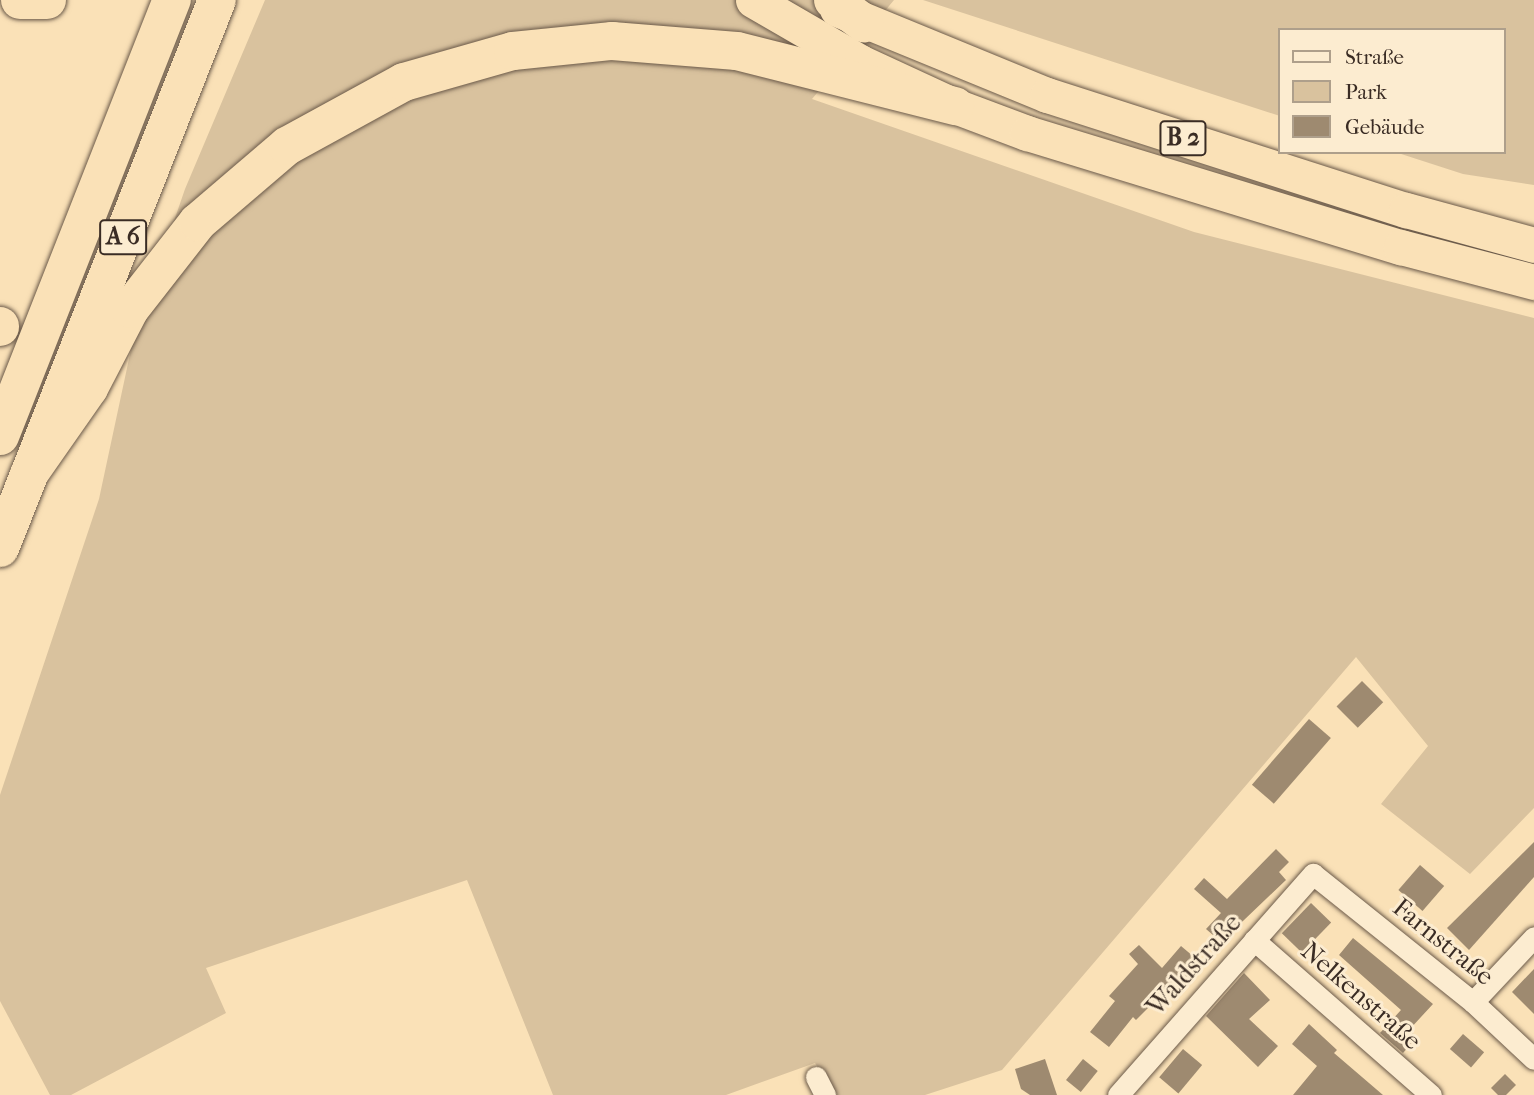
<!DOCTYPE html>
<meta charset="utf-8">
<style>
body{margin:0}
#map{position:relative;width:1534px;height:1095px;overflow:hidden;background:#fae1b7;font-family:"IM FELL French Canon",serif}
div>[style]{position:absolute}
.green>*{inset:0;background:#d9c29e}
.building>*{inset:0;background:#9e8a70;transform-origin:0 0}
.roads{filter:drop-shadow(0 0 2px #6a5949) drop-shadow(0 0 2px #6a5949)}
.minor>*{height:21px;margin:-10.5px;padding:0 10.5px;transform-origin:10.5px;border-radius:10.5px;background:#fcecd0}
.trunk>*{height:35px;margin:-17.5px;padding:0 17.5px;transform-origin:17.5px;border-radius:17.5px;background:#fae1b7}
.motorway>*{height:38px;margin:-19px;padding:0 19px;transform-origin:19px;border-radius:19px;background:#fae1b7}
span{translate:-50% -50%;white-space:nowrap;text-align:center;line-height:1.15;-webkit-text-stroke:6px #fcecd0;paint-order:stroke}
.shield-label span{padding:2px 5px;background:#fcecd0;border:2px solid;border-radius:5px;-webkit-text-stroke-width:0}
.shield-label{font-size:24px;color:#3a2c24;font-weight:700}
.street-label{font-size:26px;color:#3a2c24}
.legend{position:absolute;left:1278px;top:28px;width:228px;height:126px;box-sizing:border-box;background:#fcecd0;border:2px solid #ae9f8b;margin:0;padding:9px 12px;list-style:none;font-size:21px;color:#3a2c24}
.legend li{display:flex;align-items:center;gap:14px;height:35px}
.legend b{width:35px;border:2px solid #ae9f8b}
</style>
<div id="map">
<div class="green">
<i style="clip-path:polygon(265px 0,894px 0,812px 99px,1194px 232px,1534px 318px,1534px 808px,1470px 874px,1381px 804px,1428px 746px,1356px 657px,1002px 1070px,925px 1095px,835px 1095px,815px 1063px,726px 1095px,553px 1095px,467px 880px,206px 968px,226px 1013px,71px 1095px,50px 1095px,0 1001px,0 795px,99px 499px,133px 340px,185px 189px)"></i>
<i style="clip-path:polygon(923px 0,1534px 0,1534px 185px,1463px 174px,1395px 152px,1504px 152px,1504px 30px,1280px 30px,1280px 116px)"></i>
</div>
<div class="building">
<i style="left:1362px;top:681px;width:30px;height:36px;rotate:45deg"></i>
<i style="left:1309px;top:719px;width:29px;height:87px;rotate:41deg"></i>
<i style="clip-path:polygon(1534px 842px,1534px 877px,1469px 950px,1447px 928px)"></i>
<i style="clip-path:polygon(1276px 849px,1289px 862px,1279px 872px,1286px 880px,1221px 942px,1206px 929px,1221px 913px,1194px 889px,1204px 878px,1227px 899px)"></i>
<i style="left:1420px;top:865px;width:32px;height:33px;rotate:41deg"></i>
<i style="left:1311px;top:903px;width:28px;height:42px;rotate:44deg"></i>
<i style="clip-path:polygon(1353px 938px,1433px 1004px,1409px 1030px,1417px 1037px,1403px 1053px,1380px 1033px,1401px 1010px,1339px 955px)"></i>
<i style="clip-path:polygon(1139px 945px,1162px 968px,1181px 946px,1200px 962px,1176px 989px,1171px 985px,1136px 1020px,1133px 1017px,1109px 1047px,1090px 1032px,1115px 1001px,1109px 996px,1138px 964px,1129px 954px)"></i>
<i style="clip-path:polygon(1534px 969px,1534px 1014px,1512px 992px)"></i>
<i style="clip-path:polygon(1244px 973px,1270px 1000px,1249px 1019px,1278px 1046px,1258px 1067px,1206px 1016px)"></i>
<i style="clip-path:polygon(1309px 1024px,1337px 1050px,1334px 1053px,1383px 1095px,1293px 1095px,1317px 1066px,1292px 1044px)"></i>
<i style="left:1463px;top:1034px;width:28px;height:20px;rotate:41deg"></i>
<i style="left:1183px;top:1049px;width:25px;height:37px;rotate:40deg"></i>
<i style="clip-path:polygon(1045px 1059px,1057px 1095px,1030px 1095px,1021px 1089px,1015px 1069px)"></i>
<i style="left:1083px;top:1059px;width:19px;height:27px;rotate:39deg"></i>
<i style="clip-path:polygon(1505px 1074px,1516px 1085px,1506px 1095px,1498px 1095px,1491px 1088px)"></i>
</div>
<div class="roads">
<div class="minor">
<i style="left:1254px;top:940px;width:235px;rotate:41.2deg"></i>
<i style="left:1473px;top:1002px;width:89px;rotate:-46.8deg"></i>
<i style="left:816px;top:1077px;width:20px;rotate:63deg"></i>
<i style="left:1118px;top:1095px;width:295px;rotate:-48.6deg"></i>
<i style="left:1313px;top:874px;width:205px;rotate:38.7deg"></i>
<i style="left:1473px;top:1002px;width:83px;rotate:43.1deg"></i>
</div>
<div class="trunk">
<i style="left:753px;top:0;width:124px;rotate:30.1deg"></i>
<i style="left:860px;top:62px;width:105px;rotate:24.9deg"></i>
<i style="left:955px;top:106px;width:77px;rotate:20.6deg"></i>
<i style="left:1027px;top:133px;width:391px;rotate:17deg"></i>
<i style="left:1401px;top:247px;width:138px;rotate:14.7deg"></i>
<i style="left:837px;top:9px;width:227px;rotate:22.3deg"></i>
<i style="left:1047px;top:95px;width:377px;rotate:17.8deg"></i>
<i style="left:1406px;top:210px;width:133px;rotate:15.3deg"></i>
</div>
<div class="motorway">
<i style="left:20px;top:0;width:27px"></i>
<i style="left:833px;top:0;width:39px;rotate:37deg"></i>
<i style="left:0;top:326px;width:1px;rotate:90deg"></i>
<i style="left:0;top:436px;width:469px;rotate:-68.5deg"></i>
<i style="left:29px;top:474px;width:105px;rotate:-55.1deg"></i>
<i style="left:89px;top:388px;width:89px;rotate:-62.6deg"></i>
<i style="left:130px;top:309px;width:110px;rotate:-52deg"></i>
<i style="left:198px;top:222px;width:117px;rotate:-40.5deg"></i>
<i style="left:287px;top:146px;width:133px;rotate:-28.7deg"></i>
<i style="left:404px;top:82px;width:113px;rotate:-15.9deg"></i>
<i style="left:513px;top:51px;width:100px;rotate:-5.8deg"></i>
<i style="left:612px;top:41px;width:125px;rotate:4.6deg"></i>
<i style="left:737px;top:51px;width:225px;rotate:14.2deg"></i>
<i style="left:0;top:548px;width:589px;rotate:-68.4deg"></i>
</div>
</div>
<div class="shield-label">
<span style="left:1183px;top:138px">B 2</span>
<span style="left:123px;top:237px">A 6</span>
</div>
<div class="street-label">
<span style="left:1443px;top:942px;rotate:39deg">Farnstraße</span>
<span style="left:1194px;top:965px;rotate:-48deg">Waldstraße</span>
<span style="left:1361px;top:996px;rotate:41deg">Nelkenstraße</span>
</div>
<ul class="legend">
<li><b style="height:9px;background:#fcecd0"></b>Straße</li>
<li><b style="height:19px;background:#d9c29e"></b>Park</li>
<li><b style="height:19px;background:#9e8a70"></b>Gebäude</li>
</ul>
</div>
